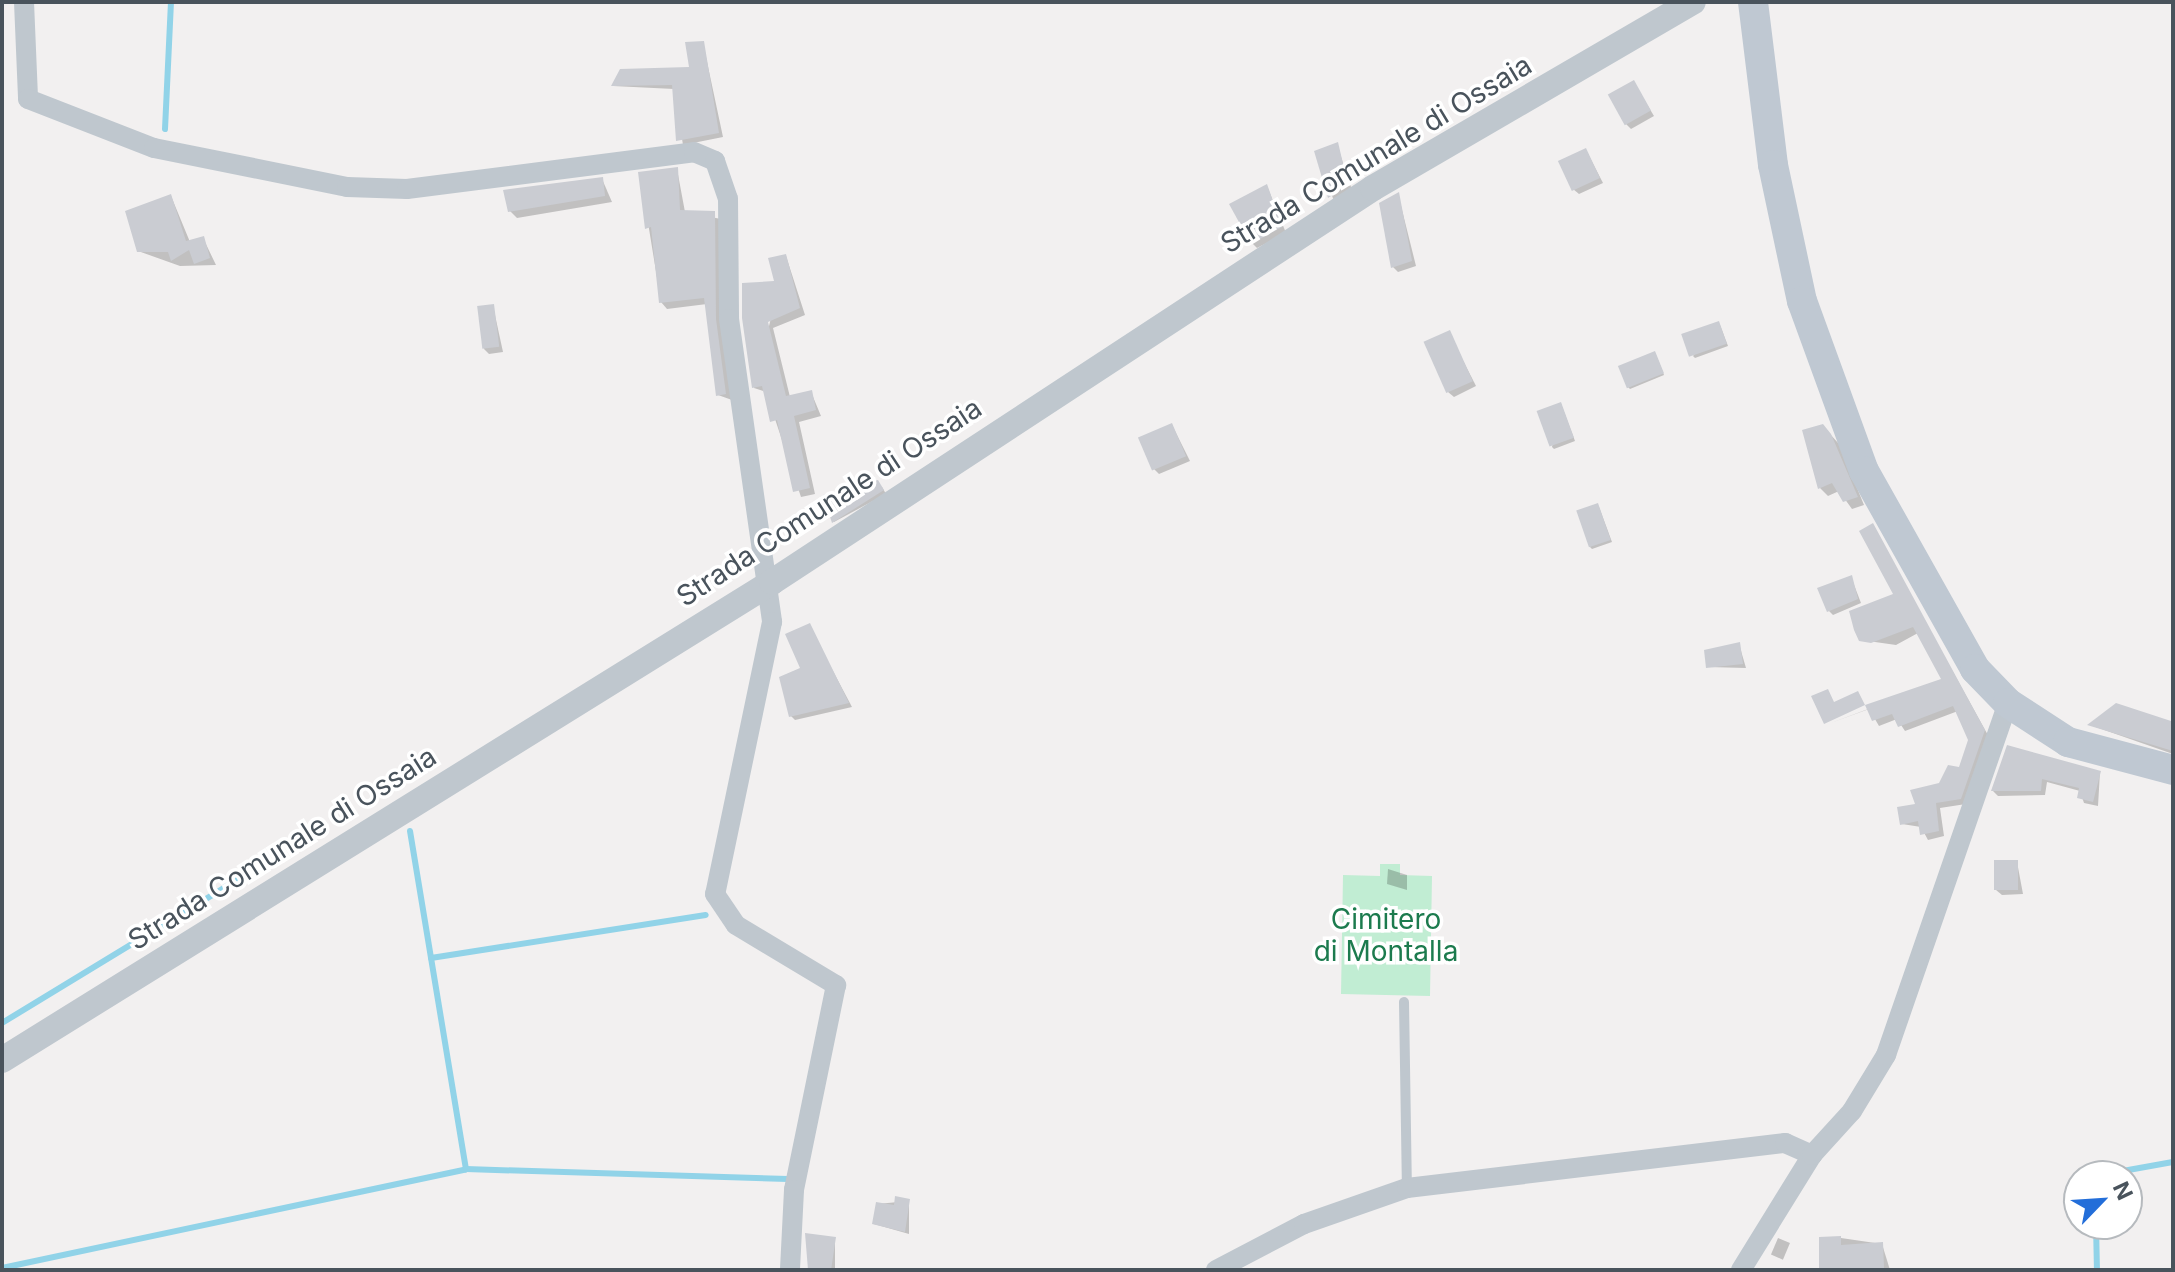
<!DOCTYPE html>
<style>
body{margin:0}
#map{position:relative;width:2175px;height:1272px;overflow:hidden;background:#f2f0f0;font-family:Inter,sans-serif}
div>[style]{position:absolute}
.green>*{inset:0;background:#c1edd3}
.shadow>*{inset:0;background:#0003;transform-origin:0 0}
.stream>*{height:6px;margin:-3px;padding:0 3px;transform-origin:3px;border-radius:3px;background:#91d3e8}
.building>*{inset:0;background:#caccd2;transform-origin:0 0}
.service>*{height:10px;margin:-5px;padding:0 5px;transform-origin:5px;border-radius:5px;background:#bfc7ce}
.minor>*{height:20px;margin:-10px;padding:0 10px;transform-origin:10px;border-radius:10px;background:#bfc7ce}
.tertiary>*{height:26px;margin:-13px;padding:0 13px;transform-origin:13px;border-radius:13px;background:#bfc7ce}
.secondary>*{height:30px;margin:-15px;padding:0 15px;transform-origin:15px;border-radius:15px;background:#bfc8d2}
span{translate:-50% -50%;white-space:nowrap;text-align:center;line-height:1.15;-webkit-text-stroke:7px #fff;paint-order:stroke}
.street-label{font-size:28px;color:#49535c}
.park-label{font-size:28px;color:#1c7b4e}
.frame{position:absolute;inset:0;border:4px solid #49535c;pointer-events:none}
.north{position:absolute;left:2063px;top:1160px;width:80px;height:80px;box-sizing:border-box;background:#fff;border:2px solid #b6babe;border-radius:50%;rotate:65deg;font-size:22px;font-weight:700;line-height:32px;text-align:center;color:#49535c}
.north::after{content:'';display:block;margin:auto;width:28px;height:36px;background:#236ed9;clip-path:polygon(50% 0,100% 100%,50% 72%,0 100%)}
</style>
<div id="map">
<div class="green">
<i style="clip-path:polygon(1380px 864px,1400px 864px,1400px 875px,1432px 876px,1430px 996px,1341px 994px,1343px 875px,1380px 876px)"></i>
</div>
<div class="shadow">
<i style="clip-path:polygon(703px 43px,723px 137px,683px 145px,674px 89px,613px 86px,691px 69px)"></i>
<i style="clip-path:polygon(1634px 83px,1654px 116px,1631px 129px,1626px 124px)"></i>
<i style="clip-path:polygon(1337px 145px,1352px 190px,1334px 201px,1316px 152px)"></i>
<i style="clip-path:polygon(1586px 150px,1603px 183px,1579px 194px,1573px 189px)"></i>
<i style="clip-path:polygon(677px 169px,685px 212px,721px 219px,732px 400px,718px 395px,707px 304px,667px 309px,661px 302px,640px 174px)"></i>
<i style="clip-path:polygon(602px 179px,612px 202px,517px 218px,510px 211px)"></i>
<i style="clip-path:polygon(1267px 186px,1286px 233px,1257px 248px,1252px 243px)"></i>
<i style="clip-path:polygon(1398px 194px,1416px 266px,1398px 272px,1393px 267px)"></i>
<i style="clip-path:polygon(171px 196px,190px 242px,203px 238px,216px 265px,180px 266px,138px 251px)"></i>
<i style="clip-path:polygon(786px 256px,805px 315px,773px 328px,790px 397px,811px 392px,821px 416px,799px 422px,815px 494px,801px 497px,766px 392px,754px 388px)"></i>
<i style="clip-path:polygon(493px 306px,503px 352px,489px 354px,484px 349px)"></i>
<i style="clip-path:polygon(1720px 325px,1728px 346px,1695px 358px,1693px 356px)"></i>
<i style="clip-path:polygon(1449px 333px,1476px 386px,1454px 397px,1448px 392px)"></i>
<i style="clip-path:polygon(1656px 355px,1664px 375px,1630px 389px,1628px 387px)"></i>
<i style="clip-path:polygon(1561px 404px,1575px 441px,1554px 449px,1552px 447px)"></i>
<i style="clip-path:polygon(1172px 425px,1190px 461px,1159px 474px,1154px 469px)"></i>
<i style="clip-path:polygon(1830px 434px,1839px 444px,1864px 505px,1852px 509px,1839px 491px,1828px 496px,1820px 488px)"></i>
<i style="clip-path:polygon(882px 487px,886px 494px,834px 522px,826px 497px)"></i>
<i style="clip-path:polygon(1599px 507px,1612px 542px,1592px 549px,1590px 547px)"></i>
<i style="clip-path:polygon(1872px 526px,1989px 737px,1966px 804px,1940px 808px,1944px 836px,1928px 840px,1921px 827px,1902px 824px,1961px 769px,1970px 740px,1958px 711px,1905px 731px,1897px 719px,1879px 726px,1869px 709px,1828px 724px,1943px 681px,1918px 633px,1896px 645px,1861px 640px,1896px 596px)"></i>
<i style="clip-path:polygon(1851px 577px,1861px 603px,1833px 615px,1829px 611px)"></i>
<i style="clip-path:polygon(809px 626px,852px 707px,795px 720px,791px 716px)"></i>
<i style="clip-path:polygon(1739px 644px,1746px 668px,1708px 667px)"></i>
<i style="clip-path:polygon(2117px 706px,2173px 724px,2173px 754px,2090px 725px)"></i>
<i style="clip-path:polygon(2009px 747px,2100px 772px,2098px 806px,2084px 803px,2080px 791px,2047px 782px,2045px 795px,1998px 796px,1993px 791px)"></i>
<i style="clip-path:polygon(2017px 862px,2023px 894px,2002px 895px,1996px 890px)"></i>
<i style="clip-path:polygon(1388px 869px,1407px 875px,1407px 890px,1387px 884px)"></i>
<i style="clip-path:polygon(909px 1201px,909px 1234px,874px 1224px,877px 1204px)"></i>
<i style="left:1778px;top:1238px;width:13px;height:18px;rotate:23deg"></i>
<i style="clip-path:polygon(1841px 1238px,1882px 1244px,1890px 1270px,1821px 1270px,1821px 1239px)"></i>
<i style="clip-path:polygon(835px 1239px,835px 1270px,810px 1270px)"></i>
</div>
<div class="stream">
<i style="left:165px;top:129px;width:127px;rotate:-87.3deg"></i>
<i style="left:410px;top:831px;width:343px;rotate:80.6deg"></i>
<i style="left:431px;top:958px;width:278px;rotate:-8.9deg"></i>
<i style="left:2px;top:1023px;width:298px;rotate:-31.3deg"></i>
<i style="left:2095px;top:1176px;width:79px;rotate:-10.2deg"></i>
<i style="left:2096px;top:1224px;width:46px;rotate:88.8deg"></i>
<i style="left:2px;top:1268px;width:474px;rotate:-12deg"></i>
<i style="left:466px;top:1169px;width:322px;rotate:1.8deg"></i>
</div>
<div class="building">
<i style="clip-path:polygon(704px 41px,719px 133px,676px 141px,672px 85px,611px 86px,620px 69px,689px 67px,685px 42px)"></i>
<i style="left:1634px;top:80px;width:35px;height:30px;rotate:61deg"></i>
<i style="clip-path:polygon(1338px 142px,1348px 185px,1328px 198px,1314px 151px)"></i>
<i style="left:1586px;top:148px;width:33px;height:31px;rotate:65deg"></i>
<i style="clip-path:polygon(678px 167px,680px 210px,715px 211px,716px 319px,726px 394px,716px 396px,704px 298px,659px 303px,651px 227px,645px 229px,638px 172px)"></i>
<i style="clip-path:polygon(603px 177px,605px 196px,508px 212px,503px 190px)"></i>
<i style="clip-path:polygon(1267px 184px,1282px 227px,1251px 244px,1229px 204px)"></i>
<i style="clip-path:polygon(1399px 192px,1412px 261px,1391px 268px,1379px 203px)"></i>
<i style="clip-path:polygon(171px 194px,186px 241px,204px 236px,210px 258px,194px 264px,189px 250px,171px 261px,168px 252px,137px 252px,125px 211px)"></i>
<i style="clip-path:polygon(786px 254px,800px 308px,768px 322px,786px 396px,812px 390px,816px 410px,794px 416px,810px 488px,793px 492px,777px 420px,770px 422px,762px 386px,752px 388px,742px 318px,742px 283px,774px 281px,768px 258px)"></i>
<i style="left:494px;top:304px;width:43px;height:17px;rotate:83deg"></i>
<i style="left:1719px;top:321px;width:24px;height:40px;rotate:71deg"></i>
<i style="left:1450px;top:330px;width:56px;height:29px;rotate:66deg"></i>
<i style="left:1655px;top:351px;width:24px;height:40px;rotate:68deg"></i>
<i style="left:1561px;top:402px;width:38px;height:26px;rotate:70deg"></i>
<i style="left:1172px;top:423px;width:36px;height:37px;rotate:67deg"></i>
<i style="clip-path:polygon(1823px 424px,1831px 434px,1858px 497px,1843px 502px,1832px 483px,1818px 489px,1802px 430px)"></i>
<i style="clip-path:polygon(878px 480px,884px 490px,832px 523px,823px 495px)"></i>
<i style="left:1598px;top:503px;width:39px;height:23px;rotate:71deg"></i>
<i style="clip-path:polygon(1873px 523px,1985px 730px,1961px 799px,1936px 803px,1939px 831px,1920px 835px,1918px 821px,1900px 825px,1897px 807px,1915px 804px,1910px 790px,1939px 783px,1948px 765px,1959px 767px,1968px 740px,1953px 706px,1898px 727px,1892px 714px,1872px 721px,1865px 705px,1941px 679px,1913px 627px,1871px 643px,1859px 641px,1854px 630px,1849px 611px,1893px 594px,1859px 531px)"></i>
<i style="clip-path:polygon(1852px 575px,1858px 599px,1827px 612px,1817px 588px)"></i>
<i style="clip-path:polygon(810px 623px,849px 703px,789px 717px,779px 677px,800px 668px,785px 634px)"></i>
<i style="clip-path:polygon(1740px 642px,1743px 664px,1706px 668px,1704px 650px)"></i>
<i style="clip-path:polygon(1828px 689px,1834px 702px,1858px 691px,1865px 705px,1824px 724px,1811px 696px)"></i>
<i style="clip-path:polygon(2116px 703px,2171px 721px,2173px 751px,2087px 725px)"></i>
<i style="clip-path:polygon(2007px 745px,2101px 771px,2093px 802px,2077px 798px,2079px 788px,2042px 779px,2041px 791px,1991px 791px)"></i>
<i style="left:1994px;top:860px;width:24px;height:30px"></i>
<i style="clip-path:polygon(895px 1196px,910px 1199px,905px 1232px,872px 1224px,876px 1202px,894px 1205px)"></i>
<i style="clip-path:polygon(805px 1233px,836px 1237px,831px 1270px,808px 1270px)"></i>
<i style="clip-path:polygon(1841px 1236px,1841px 1245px,1883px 1242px,1884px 1268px,1819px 1270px,1819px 1237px)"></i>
</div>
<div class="service">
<i style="left:1404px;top:1002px;width:186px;rotate:89.1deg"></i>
</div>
<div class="minor">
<i style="left:24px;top:2px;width:97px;rotate:87.6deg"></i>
<i style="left:28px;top:99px;width:135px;rotate:21.3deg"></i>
<i style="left:154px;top:148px;width:197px;rotate:11.4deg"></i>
<i style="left:347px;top:187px;width:60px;rotate:1.9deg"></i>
<i style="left:407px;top:189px;width:289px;rotate:-7.3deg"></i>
<i style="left:694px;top:152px;width:23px;rotate:23deg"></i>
<i style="left:715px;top:161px;width:40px;rotate:71.1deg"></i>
<i style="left:728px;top:199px;width:120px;rotate:89.5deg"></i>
<i style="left:729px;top:319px;width:306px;rotate:81.9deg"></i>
<i style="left:772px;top:622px;width:278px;rotate:101.8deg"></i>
<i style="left:715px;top:894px;width:37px;rotate:56deg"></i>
<i style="left:736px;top:925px;width:117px;rotate:31deg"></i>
<i style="left:836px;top:985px;width:209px;rotate:101.6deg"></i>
<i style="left:794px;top:1190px;width:80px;rotate:92.9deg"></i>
<i style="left:1216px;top:1270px;width:99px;rotate:-27.6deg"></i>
<i style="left:1304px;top:1224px;width:109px;rotate:-19.3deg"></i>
<i style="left:1407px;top:1188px;width:381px;rotate:-6.8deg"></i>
<i style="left:1785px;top:1143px;width:30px;rotate:24deg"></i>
<i style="left:1741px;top:1270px;width:135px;rotate:-58.3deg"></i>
<i style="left:1812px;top:1155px;width:59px;rotate:-47.7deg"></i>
<i style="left:1852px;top:1111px;width:66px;rotate:-58.7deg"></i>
<i style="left:1886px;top:1055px;width:373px;rotate:-70.9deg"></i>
</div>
<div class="tertiary">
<i style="left:2px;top:1060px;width:906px;rotate:-31.83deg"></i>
<i style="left:772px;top:582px;width:719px;rotate:-33.25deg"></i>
<i style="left:1373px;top:188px;width:370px;rotate:-30.2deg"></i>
</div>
<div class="secondary">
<i style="left:1753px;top:2px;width:164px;rotate:83deg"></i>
<i style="left:1773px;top:165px;width:139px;rotate:78deg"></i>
<i style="left:1802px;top:301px;width:181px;rotate:70deg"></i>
<i style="left:1864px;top:471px;width:227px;rotate:60.7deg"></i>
<i style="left:1975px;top:669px;width:47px;rotate:45.9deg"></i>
<i style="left:2008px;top:703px;width:72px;rotate:33deg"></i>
<i style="left:2068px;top:742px;width:109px;rotate:14.9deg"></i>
</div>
<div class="street-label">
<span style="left:1376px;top:154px;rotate:-31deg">Strada Comunale di Ossaia</span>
<span style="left:829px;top:502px;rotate:-33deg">Strada Comunale di Ossaia</span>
<span style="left:282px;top:848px;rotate:-32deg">Strada Comunale di Ossaia</span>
</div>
<div class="park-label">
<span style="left:1386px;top:935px">Cimitero<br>di Montalla</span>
</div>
<div class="frame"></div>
<div class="north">N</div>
</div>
